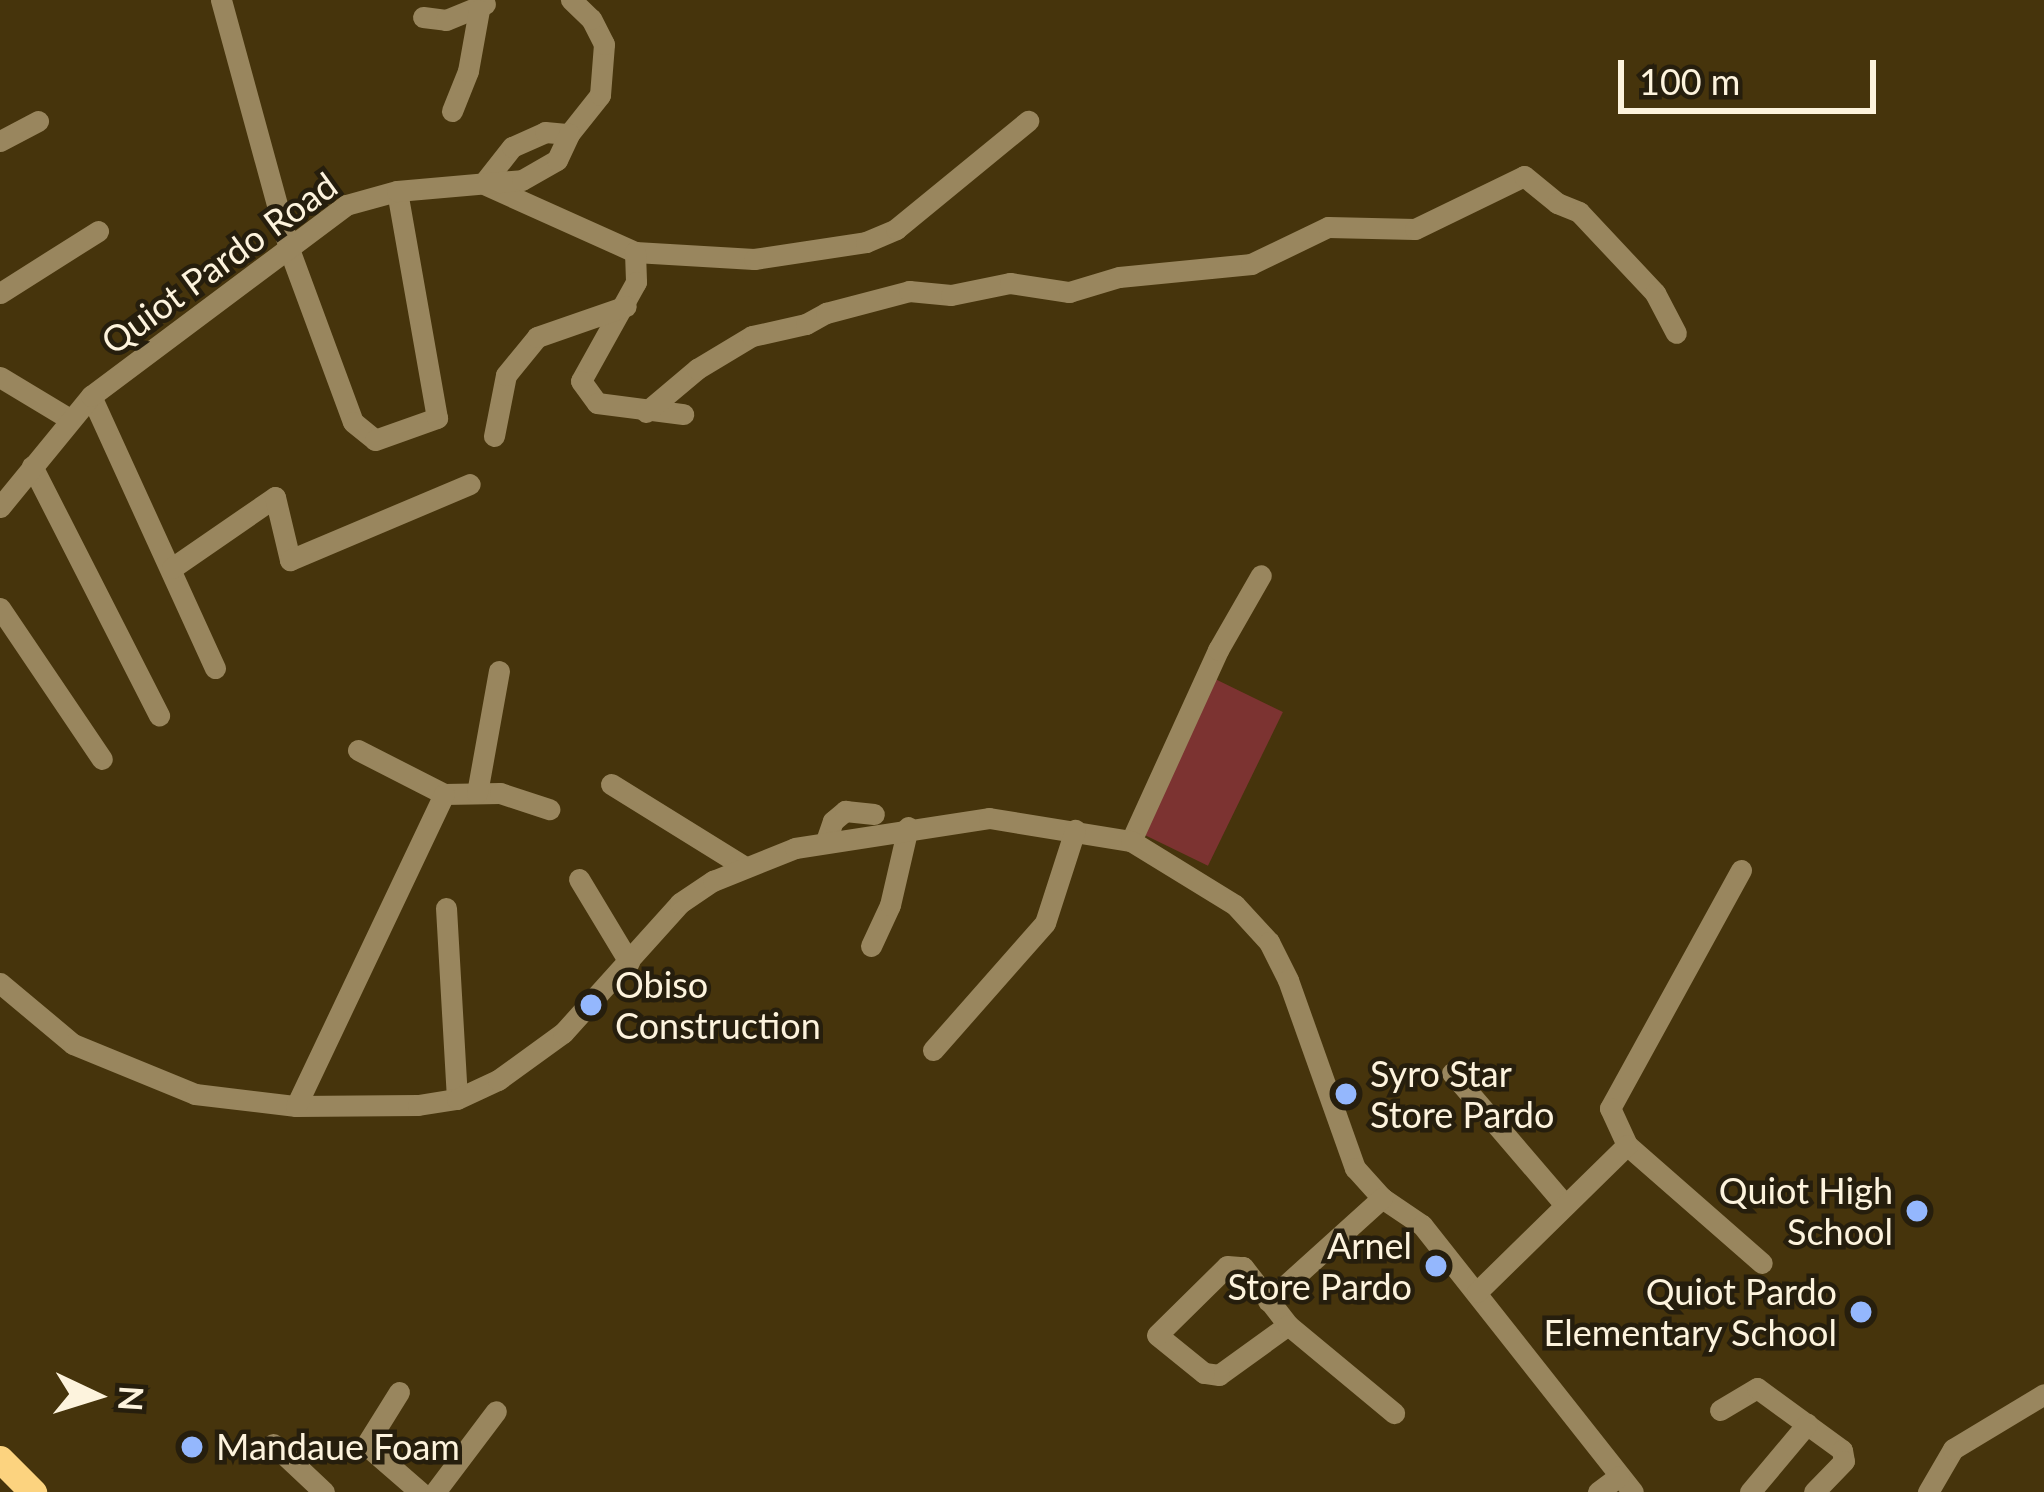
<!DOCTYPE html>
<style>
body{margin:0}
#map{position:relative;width:2044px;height:1492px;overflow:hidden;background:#46340c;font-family:Lato,sans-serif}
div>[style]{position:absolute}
.green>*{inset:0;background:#7c3331;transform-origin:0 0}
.minor>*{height:21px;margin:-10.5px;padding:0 10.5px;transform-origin:10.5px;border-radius:10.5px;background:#99865e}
.major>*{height:27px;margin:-13.5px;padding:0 13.5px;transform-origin:13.5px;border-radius:13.5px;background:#fcd37f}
.dots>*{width:33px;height:33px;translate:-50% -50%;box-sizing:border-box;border:6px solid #261e0d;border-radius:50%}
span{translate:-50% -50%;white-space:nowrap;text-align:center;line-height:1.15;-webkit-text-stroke:9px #261e0d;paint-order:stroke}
.street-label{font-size:36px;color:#fdf3dd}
.poi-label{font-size:36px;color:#fdf3dd}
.left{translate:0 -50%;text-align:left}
.right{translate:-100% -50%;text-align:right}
.north{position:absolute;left:36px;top:1336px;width:120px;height:120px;-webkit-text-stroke:9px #261e0d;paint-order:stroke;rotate:94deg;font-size:33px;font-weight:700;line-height:48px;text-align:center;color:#fdf3dd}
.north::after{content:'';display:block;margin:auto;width:42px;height:54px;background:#fdf3dd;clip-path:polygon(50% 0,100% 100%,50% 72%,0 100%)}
.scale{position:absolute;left:1618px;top:60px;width:258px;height:54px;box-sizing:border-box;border:6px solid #fdf3dd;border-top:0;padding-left:15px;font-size:36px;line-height:42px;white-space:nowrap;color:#fdf3dd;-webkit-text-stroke:9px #261e0d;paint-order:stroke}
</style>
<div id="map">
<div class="green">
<i style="left:1211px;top:677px;width:80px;height:171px;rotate:26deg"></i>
</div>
<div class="minor">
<i style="left:221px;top:0;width:258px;rotate:74.7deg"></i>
<i style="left:289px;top:249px;width:184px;rotate:69.7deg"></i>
<i style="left:353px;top:422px;width:28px;rotate:39deg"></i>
<i style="left:375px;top:440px;width:66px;rotate:-19.5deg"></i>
<i style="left:437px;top:418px;width:230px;rotate:-100deg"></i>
<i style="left:423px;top:17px;width:23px;rotate:7deg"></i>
<i style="left:446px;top:20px;width:42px;rotate:-22.3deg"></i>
<i style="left:452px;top:111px;width:43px;rotate:-68.2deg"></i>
<i style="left:468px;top:71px;width:62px;rotate:-79.8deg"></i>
<i style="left:0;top:141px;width:43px;rotate:-27.8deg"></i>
<i style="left:486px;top:180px;width:42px;rotate:-51.8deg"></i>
<i style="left:512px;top:147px;width:36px;rotate:-24deg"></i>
<i style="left:545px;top:132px;width:24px;rotate:5deg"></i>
<i style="left:569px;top:134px;width:50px;rotate:-51.5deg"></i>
<i style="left:600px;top:95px;width:51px;rotate:-85.5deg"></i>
<i style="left:604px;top:44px;width:28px;rotate:-117deg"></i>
<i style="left:591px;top:19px;width:28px;rotate:-136deg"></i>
<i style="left:486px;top:185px;width:163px;rotate:24.2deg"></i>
<i style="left:635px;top:252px;width:119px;rotate:3.4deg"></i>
<i style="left:754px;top:259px;width:113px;rotate:-8.6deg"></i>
<i style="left:866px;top:242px;width:33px;rotate:-23deg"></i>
<i style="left:896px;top:229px;width:171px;rotate:-39.3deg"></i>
<i style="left:635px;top:252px;width:30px;rotate:88deg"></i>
<i style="left:636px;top:282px;width:113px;rotate:119.1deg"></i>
<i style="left:581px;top:381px;width:27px;rotate:54deg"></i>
<i style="left:597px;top:403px;width:87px;rotate:7.3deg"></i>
<i style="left:0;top:293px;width:116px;rotate:-32.3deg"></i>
<i style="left:0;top:377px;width:79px;rotate:31.1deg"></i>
<i style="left:91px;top:396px;width:299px;rotate:65.5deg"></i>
<i style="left:646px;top:412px;width:67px;rotate:-40.1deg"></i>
<i style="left:697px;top:369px;width:64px;rotate:-31deg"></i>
<i style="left:752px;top:336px;width:55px;rotate:-12.5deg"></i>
<i style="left:806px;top:324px;width:23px;rotate:-29deg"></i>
<i style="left:826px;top:313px;width:86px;rotate:-14.8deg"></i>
<i style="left:909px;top:291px;width:42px;rotate:5.4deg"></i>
<i style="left:951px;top:295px;width:60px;rotate:-11.5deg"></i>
<i style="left:1010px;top:283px;width:60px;rotate:8.7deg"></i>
<i style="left:1069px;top:292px;width:52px;rotate:-16.7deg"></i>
<i style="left:1119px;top:277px;width:133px;rotate:-5.6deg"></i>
<i style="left:1251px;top:264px;width:85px;rotate:-25.7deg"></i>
<i style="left:1328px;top:227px;width:87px;rotate:1.3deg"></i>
<i style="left:1415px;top:229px;width:121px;rotate:-25.9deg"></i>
<i style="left:1524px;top:176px;width:43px;rotate:39.3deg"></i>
<i style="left:1557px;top:203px;width:24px;rotate:22deg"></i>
<i style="left:1579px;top:212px;width:111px;rotate:46.8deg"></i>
<i style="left:1655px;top:293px;width:45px;rotate:62.3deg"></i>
<i style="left:494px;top:436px;width:62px;rotate:-78.9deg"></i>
<i style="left:506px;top:375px;width:49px;rotate:-50.8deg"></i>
<i style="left:537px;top:337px;width:94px;rotate:-19.2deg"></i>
<i style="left:32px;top:466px;width:280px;rotate:63deg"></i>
<i style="left:0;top:507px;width:144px;rotate:-50.7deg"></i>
<i style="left:91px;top:396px;width:319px;rotate:-36.8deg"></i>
<i style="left:346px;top:205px;width:53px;rotate:-15.4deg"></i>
<i style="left:397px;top:191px;width:125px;rotate:-5deg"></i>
<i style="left:522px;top:180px;width:40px;rotate:-29.7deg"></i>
<i style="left:557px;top:160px;width:29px;rotate:-65deg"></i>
<i style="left:172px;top:568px;width:125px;rotate:-34.6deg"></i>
<i style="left:275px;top:497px;width:65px;rotate:76.6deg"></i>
<i style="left:290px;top:560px;width:195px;rotate:-22.9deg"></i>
<i style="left:0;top:608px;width:182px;rotate:56deg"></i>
<i style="left:358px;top:750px;width:97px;rotate:27.1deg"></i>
<i style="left:444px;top:794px;width:56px;rotate:-1deg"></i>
<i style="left:500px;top:793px;width:52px;rotate:18.1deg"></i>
<i style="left:611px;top:784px;width:158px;rotate:31.8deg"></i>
<i style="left:477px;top:793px;width:124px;rotate:-79.8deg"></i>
<i style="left:826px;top:841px;width:21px;rotate:-71deg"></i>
<i style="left:833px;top:821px;width:16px;rotate:-40deg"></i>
<i style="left:845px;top:811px;width:29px;rotate:6deg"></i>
<i style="left:1131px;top:841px;width:210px;rotate:-65.5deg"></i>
<i style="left:1218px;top:650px;width:86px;rotate:-60.2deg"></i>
<i style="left:1741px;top:870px;width:272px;rotate:118.8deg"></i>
<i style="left:1610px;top:1108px;width:41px;rotate:65.3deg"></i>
<i style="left:1627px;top:1145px;width:179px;rotate:41.2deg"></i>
<i style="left:579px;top:879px;width:97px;rotate:58.9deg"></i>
<i style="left:446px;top:908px;width:191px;rotate:86.7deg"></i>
<i style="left:871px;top:946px;width:45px;rotate:-65.1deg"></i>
<i style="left:890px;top:905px;width:80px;rotate:-77deg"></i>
<i style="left:0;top:983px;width:95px;rotate:39.9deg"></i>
<i style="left:73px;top:1044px;width:132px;rotate:22.3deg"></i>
<i style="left:195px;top:1094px;width:102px;rotate:6.8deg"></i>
<i style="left:296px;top:1106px;width:122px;rotate:-0.5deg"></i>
<i style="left:418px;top:1105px;width:39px;rotate:-9deg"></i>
<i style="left:457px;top:1099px;width:45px;rotate:-24.9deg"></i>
<i style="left:498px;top:1080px;width:80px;rotate:-35.9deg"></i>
<i style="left:563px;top:1033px;width:175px;rotate:-48deg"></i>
<i style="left:680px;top:903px;width:40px;rotate:-34deg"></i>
<i style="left:713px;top:881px;width:88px;rotate:-21.9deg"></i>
<i style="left:795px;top:848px;width:196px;rotate:-8.8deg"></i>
<i style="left:989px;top:818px;width:144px;rotate:9.2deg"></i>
<i style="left:1131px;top:841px;width:122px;rotate:31.6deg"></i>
<i style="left:1235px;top:905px;width:50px;rotate:47.4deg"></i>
<i style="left:1269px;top:942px;width:42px;rotate:63.4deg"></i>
<i style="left:1288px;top:980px;width:200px;rotate:70.4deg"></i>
<i style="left:1355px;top:1168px;width:40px;rotate:48deg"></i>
<i style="left:1382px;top:1198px;width:48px;rotate:34deg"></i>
<i style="left:1422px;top:1225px;width:340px;rotate:51.7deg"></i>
<i style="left:933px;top:1050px;width:169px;rotate:-48.6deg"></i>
<i style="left:1045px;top:923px;width:98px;rotate:-72.1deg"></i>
<i style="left:1452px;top:1073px;width:174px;rotate:49.4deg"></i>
<i style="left:296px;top:1106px;width:345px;rotate:-64.6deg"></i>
<i style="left:1477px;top:1292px;width:210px;rotate:-44.4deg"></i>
<i style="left:1268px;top:1301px;width:154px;rotate:-42.1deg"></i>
<i style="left:1288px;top:1325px;width:85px;rotate:144.1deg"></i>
<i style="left:1219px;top:1375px;width:15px;rotate:-172deg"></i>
<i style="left:1204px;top:1373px;width:60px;rotate:-141deg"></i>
<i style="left:1157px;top:1335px;width:98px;rotate:-44.6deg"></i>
<i style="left:1227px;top:1266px;width:16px;rotate:4deg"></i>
<i style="left:1243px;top:1267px;width:73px;rotate:52.2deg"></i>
<i style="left:1288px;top:1325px;width:138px;rotate:39.7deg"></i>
<i style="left:399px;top:1392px;width:62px;rotate:121.9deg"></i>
<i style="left:366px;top:1445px;width:72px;rotate:41deg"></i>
<i style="left:1720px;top:1410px;width:43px;rotate:-30.7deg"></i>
<i style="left:1757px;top:1388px;width:105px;rotate:36.1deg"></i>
<i style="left:1842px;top:1450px;width:11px;rotate:80deg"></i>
<i style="left:1844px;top:1461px;width:43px;rotate:134.1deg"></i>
<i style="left:273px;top:1444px;width:70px;rotate:43.3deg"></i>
<i style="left:435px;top:1492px;width:101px;rotate:-53deg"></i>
<i style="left:1598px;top:1492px;width:26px;rotate:-37deg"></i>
<i style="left:1750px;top:1492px;width:89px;rotate:-50deg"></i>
<i style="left:1928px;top:1492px;width:50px;rotate:-59.8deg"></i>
<i style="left:1953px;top:1449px;width:106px;rotate:-31.1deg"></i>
</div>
<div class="major">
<i style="left:0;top:1459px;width:47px;rotate:45deg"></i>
</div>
<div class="dots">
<i style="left:591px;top:1005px;background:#94b7fd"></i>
<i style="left:1346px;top:1094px;background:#94b7fd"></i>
<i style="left:1917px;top:1211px;background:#94b7fd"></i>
<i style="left:1436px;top:1266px;background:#94b7fd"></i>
<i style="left:1861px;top:1312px;background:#94b7fd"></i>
<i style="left:192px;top:1447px;background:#94b7fd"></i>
</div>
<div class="street-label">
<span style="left:219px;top:263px;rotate:-36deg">Quiot Pardo Road</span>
</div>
<div class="poi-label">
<span class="left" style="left:615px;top:1005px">Obiso<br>Construction</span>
<span class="left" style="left:1370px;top:1094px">Syro Star<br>Store Pardo</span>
<span class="right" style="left:1893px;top:1211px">Quiot High<br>School</span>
<span class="right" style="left:1412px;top:1266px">Arnel<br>Store Pardo</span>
<span class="right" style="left:1837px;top:1312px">Quiot Pardo<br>Elementary School</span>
<span class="left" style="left:216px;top:1447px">Mandaue Foam</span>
</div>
<div class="north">N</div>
<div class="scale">100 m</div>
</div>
